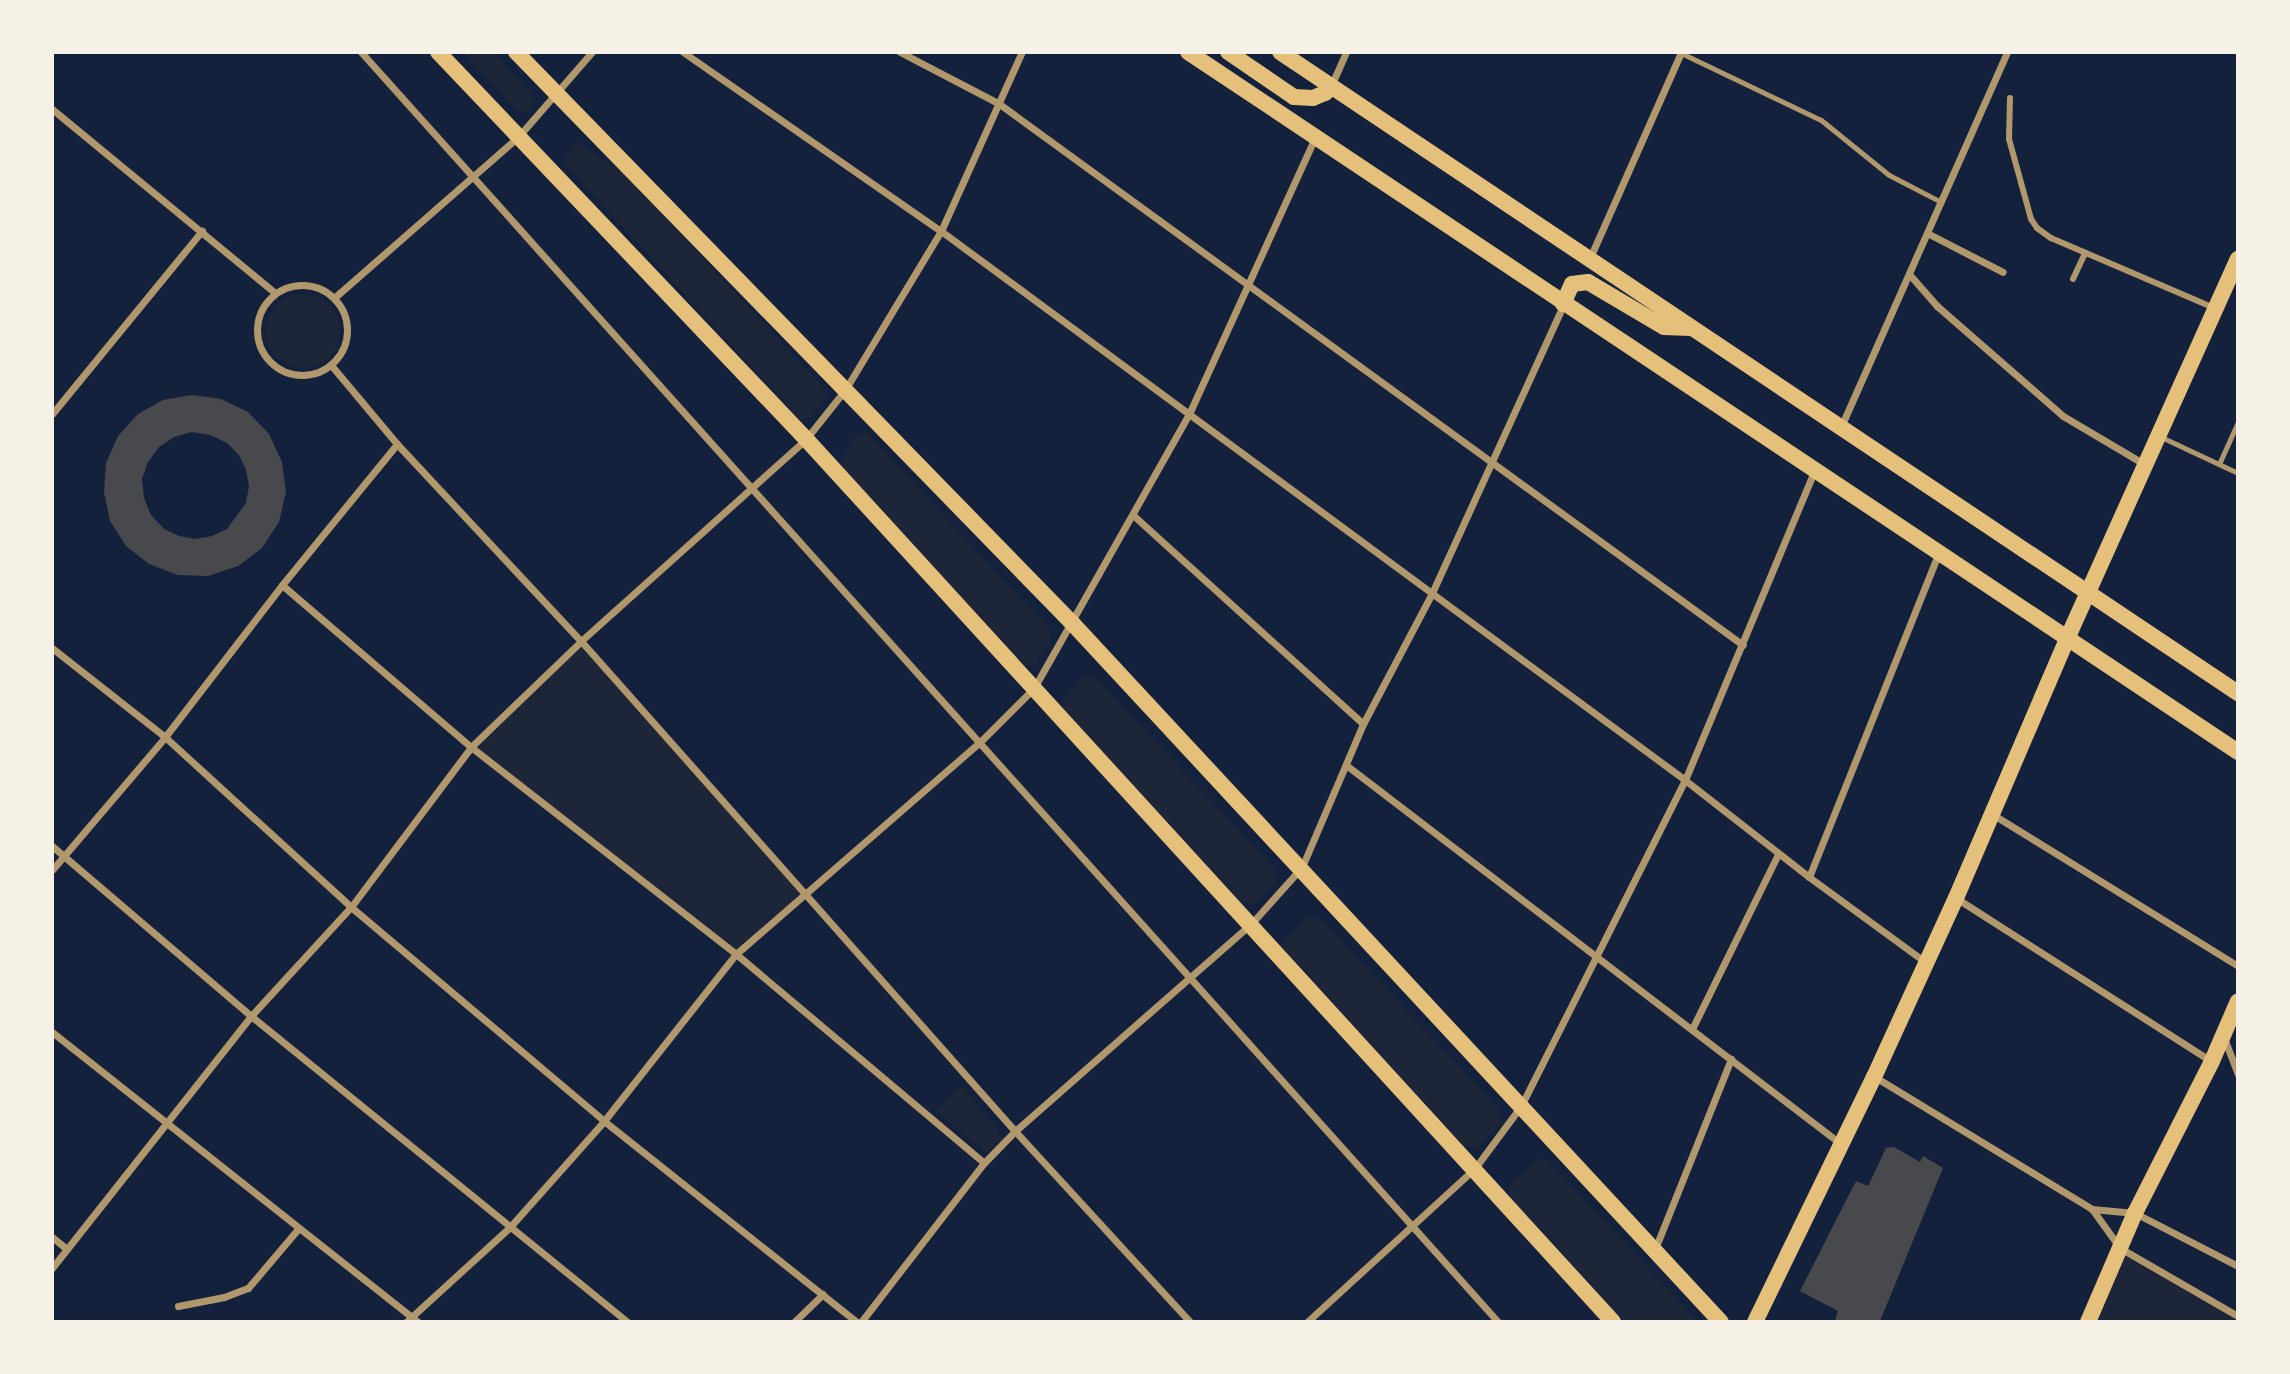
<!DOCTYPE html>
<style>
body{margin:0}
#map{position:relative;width:2290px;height:1374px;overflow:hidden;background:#14213d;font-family:"PT Sans Narrow",sans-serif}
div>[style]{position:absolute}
.green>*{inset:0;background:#1d2539}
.round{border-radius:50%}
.building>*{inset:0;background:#48494c}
.service>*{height:5px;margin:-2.5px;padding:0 2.5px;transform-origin:2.5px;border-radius:2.5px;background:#b1986c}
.pedestrian>*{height:6px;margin:-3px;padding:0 3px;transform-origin:3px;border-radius:3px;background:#b1986c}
.minor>*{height:7px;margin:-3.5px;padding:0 3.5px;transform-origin:3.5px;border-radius:3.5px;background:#b1986c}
.minor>.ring{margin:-3.5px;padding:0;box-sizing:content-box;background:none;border:7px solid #b1986c;border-radius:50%}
.primary>*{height:16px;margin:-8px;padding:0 8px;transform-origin:8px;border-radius:8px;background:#e5c07b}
.trunk>*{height:16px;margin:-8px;padding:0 8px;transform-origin:8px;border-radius:8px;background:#e5c07b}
span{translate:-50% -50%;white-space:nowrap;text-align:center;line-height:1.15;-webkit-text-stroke:7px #f6f1e7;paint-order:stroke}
.frame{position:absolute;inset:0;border:54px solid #f6f1e7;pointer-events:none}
</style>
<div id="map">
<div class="green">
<i style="clip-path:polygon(464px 53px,494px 53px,532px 94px,534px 104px,524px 113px,517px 111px)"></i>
<i style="clip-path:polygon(576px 142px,623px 173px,825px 389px,825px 399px,811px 417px,799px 419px,568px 167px,564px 159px)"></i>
<i class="round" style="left:266px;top:294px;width:74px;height:74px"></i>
<i style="clip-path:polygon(858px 433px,868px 434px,1050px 630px,1050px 642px,1032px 668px,1024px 665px,847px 472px,841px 462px)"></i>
<i style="clip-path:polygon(581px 643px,804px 891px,736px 954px,472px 747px)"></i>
<i style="clip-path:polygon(1084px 675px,1096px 678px,1274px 868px,1277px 882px,1254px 905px,1241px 902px,1063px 708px,1063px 700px)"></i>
<i style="clip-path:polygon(1308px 917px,1320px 918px,1499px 1109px,1501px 1123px,1477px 1148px,1464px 1146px,1285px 950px,1283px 940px)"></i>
<i style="clip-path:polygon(962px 1086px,1004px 1138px,987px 1153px,935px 1111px)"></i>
<i style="clip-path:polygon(1539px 1159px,1547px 1160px,1698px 1321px,1624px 1321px,1508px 1194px,1513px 1182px)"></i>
<i style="clip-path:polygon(2120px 1250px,2237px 1313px,2237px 1321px,2090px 1322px)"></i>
</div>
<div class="building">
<i style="clip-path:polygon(evenodd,192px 395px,221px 399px,248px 412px,269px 434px,282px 462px,286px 492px,279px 522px,262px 548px,238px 566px,208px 576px,178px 575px,149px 564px,126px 546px,110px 521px,104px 492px,106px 463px,118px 436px,138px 414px,163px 400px,192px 395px,192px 432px,210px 435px,227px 443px,239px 455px,246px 470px,249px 486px,246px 503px,227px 529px,212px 536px,195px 539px,179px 536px,164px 529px,151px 515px,144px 498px,142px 479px,148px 462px,159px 447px,174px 437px,192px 432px)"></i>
<i style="clip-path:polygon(1894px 1147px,1920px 1162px,1923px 1156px,1943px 1168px,1880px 1321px,1835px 1321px,1838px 1311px,1800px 1291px,1856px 1181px,1868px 1186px,1886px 1148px)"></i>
</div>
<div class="service">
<i style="left:1681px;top:53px;width:155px;rotate:25.6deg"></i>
<i style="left:1821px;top:120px;width:87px;rotate:39deg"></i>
<i style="left:1889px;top:175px;width:59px;rotate:27.4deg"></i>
<i style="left:2159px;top:436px;width:87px;rotate:25.1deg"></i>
<i style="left:2219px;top:464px;width:46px;rotate:-65.7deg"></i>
</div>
<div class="pedestrian">
<i style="left:2010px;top:98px;width:41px;rotate:91.4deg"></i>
<i style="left:2009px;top:139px;width:83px;rotate:74.6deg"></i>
<i style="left:2031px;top:219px;width:11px;rotate:56deg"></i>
<i style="left:2037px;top:228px;width:17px;rotate:36deg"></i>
<i style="left:2051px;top:238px;width:177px;rotate:23.2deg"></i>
<i style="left:2073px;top:279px;width:29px;rotate:-65deg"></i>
</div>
<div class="minor">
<i style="left:361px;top:52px;width:1705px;rotate:48.16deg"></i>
<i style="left:683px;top:52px;width:314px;rotate:34.8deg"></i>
<i style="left:941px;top:231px;width:925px;rotate:36.42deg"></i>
<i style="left:1685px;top:780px;width:157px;rotate:38deg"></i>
<i style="left:1809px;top:877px;width:144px;rotate:36.2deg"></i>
<i style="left:900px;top:52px;width:110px;rotate:27.5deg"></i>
<i style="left:998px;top:103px;width:921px;rotate:36.04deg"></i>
<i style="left:1331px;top:86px;width:37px;rotate:-66deg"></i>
<i style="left:52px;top:109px;width:289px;rotate:39.5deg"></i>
<i style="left:1927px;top:233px;width:85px;rotate:27.2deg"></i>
<i style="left:1589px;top:260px;width:227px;rotate:-66.1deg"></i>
<i style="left:1909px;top:274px;width:43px;rotate:48.8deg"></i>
<i style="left:1937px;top:306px;width:167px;rotate:41.1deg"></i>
<i style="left:2063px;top:416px;width:96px;rotate:30.6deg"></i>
<i class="ring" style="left:257px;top:285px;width:83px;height:83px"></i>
<i style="left:334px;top:298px;width:244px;rotate:-41.2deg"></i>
<i style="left:518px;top:137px;width:113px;rotate:-49deg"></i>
<i style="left:331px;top:365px;width:103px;rotate:50.1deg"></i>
<i style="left:397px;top:444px;width:270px;rotate:47deg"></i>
<i style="left:581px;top:641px;width:655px;rotate:48.47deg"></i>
<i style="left:1015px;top:1131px;width:259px;rotate:47.5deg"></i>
<i style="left:52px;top:414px;width:237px;rotate:-50.7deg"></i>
<i style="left:1840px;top:429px;width:412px;rotate:-66.1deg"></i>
<i style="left:1134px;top:516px;width:309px;rotate:42.2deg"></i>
<i style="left:282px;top:585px;width:249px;rotate:40.6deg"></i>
<i style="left:471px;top:747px;width:336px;rotate:38deg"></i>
<i style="left:736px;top:954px;width:324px;rotate:40.1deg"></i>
<i style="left:52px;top:648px;width:144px;rotate:38.2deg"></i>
<i style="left:165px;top:737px;width:252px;rotate:42.4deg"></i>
<i style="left:351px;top:907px;width:331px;rotate:40.2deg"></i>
<i style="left:604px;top:1121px;width:323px;rotate:38.5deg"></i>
<i style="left:1346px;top:765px;width:623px;rotate:37.44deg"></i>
<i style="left:1992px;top:814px;width:289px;rotate:31.7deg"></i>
<i style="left:52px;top:846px;width:262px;rotate:40.5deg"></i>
<i style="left:251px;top:1016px;width:485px;rotate:39.1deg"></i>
<i style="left:52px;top:870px;width:175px;rotate:-49.6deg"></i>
<i style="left:165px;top:737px;width:192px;rotate:-52.4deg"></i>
<i style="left:282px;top:585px;width:182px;rotate:-50.8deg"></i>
<i style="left:1809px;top:877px;width:348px;rotate:-68.2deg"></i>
<i style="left:1956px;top:898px;width:303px;rotate:32.6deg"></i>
<i style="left:1692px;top:1029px;width:195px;rotate:-63.8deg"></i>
<i style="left:52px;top:1032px;width:467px;rotate:38.4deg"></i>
<i style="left:2224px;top:1038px;width:40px;rotate:69deg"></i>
<i style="left:1875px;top:1077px;width:254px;rotate:31.3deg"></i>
<i style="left:2092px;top:1209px;width:48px;rotate:54.3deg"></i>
<i style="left:2120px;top:1248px;width:136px;rotate:30deg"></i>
<i style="left:2092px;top:1209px;width:43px;rotate:5.3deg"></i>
<i style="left:2135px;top:1213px;width:116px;rotate:27.2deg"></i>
<i style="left:52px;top:1237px;width:19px;rotate:39deg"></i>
<i style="left:1655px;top:1249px;width:205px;rotate:-68.2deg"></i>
<i style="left:52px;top:1268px;width:321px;rotate:-51.7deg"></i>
<i style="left:251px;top:1016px;width:148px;rotate:-47.5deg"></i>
<i style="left:351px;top:907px;width:200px;rotate:-53.1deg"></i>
<i style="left:471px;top:747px;width:153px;rotate:-43.9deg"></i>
<i style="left:581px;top:641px;width:302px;rotate:-41.9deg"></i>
<i style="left:806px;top:439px;width:63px;rotate:-51.5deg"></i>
<i style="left:845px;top:390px;width:186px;rotate:-58.9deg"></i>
<i style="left:941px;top:231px;width:196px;rotate:-65.7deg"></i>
<i style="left:178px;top:1306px;width:47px;rotate:-11.1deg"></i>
<i style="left:224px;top:1297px;width:26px;rotate:-21deg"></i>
<i style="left:248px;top:1288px;width:77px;rotate:-49.7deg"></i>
<i style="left:406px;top:1322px;width:141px;rotate:-42.4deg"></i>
<i style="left:510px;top:1227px;width:142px;rotate:-48.4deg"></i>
<i style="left:604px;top:1121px;width:213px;rotate:-51.7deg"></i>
<i style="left:736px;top:954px;width:323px;rotate:-41deg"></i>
<i style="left:980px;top:742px;width:76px;rotate:-45deg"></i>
<i style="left:1034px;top:688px;width:315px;rotate:-60.5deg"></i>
<i style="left:1189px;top:414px;width:304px;rotate:-65.5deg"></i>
<i style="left:794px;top:1322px;width:40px;rotate:-44deg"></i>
<i style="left:861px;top:1322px;width:201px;rotate:-52.3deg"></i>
<i style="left:984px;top:1163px;width:45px;rotate:-45.9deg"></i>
<i style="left:1015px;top:1131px;width:314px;rotate:-41.3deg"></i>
<i style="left:1251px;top:924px;width:76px;rotate:-48.2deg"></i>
<i style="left:1302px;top:867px;width:155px;rotate:-66.9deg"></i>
<i style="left:1363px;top:724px;width:148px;rotate:-62.2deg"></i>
<i style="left:1432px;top:593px;width:316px;rotate:-65.5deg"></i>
<i style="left:1307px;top:1322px;width:228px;rotate:-42.5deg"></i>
<i style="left:1475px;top:1168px;width:77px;rotate:-53.4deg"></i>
<i style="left:1521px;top:1106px;width:365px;rotate:-63.3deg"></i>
<i style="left:1685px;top:780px;width:335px;rotate:-67.3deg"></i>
</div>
<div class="primary">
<i style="left:438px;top:52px;width:534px;rotate:46.44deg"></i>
<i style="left:806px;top:439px;width:1196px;rotate:47.57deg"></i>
<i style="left:516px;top:52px;width:798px;rotate:45.76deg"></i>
<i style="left:1073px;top:624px;width:952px;rotate:47.13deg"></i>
<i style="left:1188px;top:52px;width:1262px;rotate:33.69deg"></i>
<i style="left:1228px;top:52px;width:80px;rotate:34.3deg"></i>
<i style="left:1294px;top:97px;width:19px;rotate:3deg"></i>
<i style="left:1313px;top:98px;width:13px;rotate:-23deg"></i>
<i style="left:1325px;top:93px;width:8px;rotate:-45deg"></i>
<i style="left:1280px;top:52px;width:1153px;rotate:33.79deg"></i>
<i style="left:1563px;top:304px;width:22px;rotate:-66deg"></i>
<i style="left:1572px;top:284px;width:16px;rotate:-7deg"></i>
<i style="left:1588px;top:282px;width:88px;rotate:30.6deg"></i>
<i style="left:1664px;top:327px;width:27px;rotate:2deg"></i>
</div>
<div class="trunk">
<i style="left:1755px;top:1322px;width:272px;rotate:-64.1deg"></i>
<i style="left:1874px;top:1077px;width:197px;rotate:-65.4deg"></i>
<i style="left:1956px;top:898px;width:282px;rotate:-66.8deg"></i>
<i style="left:2067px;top:639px;width:417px;rotate:-65.8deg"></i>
<i style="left:2088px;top:1322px;width:119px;rotate:-66.7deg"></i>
<i style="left:2135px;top:1213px;width:170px;rotate:-63.1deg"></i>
<i style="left:2212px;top:1061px;width:65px;rotate:-66.6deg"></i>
</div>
<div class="frame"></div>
</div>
